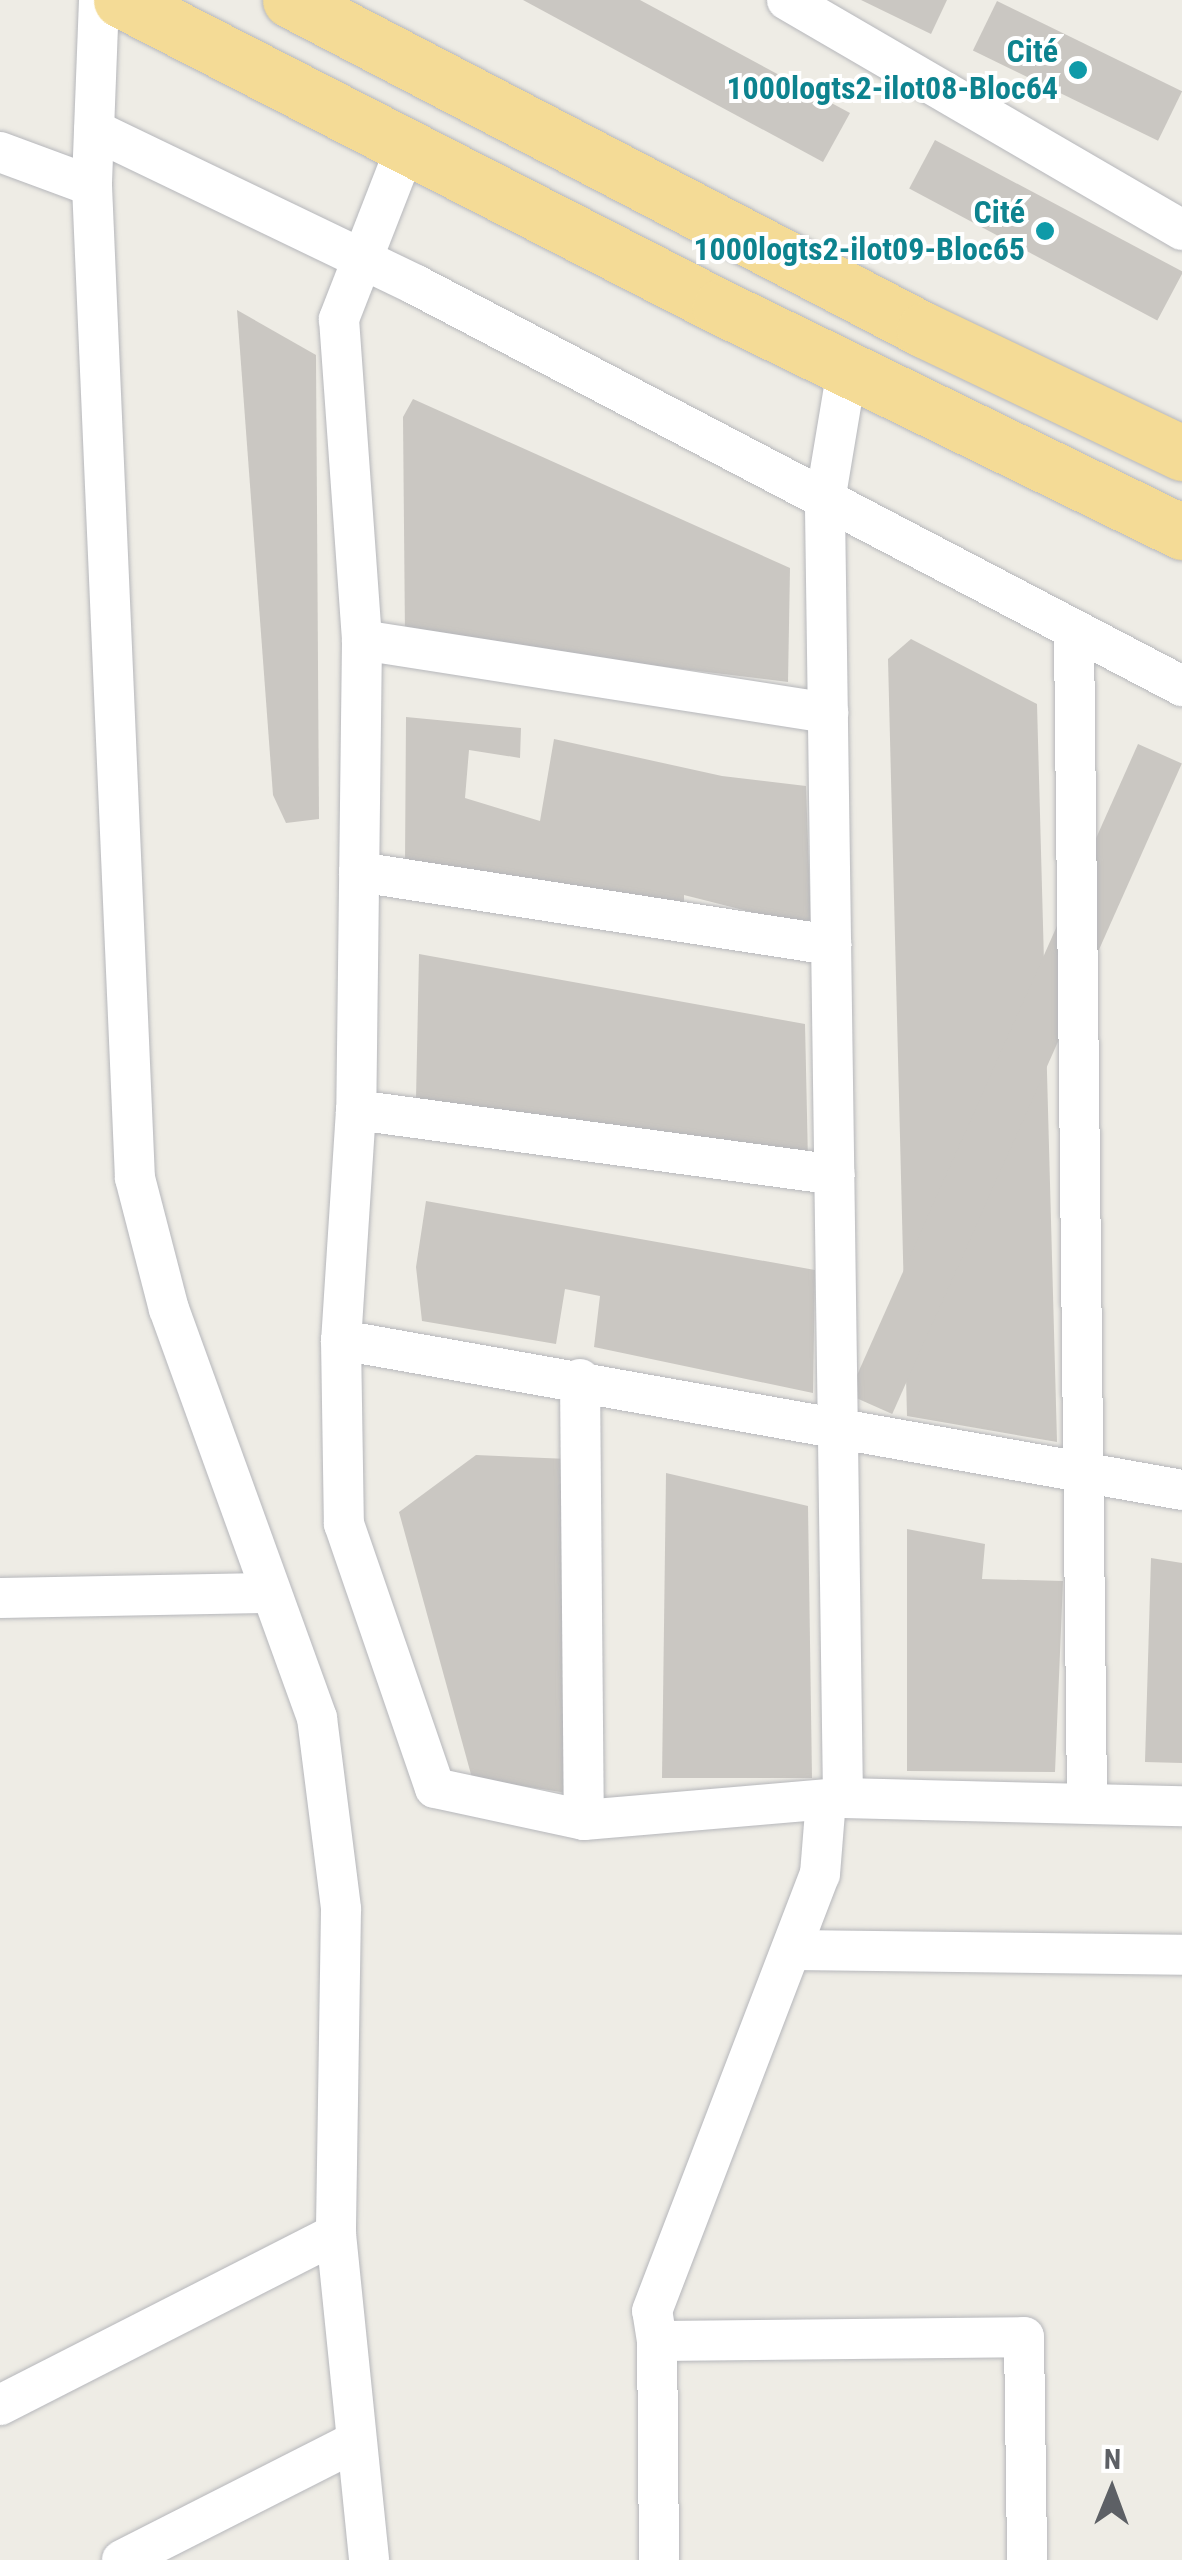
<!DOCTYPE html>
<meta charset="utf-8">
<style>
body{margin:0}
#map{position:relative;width:1182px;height:2560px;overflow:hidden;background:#eeece5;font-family:"Roboto Condensed",sans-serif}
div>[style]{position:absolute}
.building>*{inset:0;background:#cac7c2;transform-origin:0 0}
.roads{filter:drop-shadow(0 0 2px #b6b7bb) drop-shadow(0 0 2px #b6b7bb)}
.minor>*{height:40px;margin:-20px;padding:0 20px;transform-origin:20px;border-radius:20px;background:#fff}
.highway>*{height:55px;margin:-27.5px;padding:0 27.5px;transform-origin:27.5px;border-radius:27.5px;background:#f4db96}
.dots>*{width:28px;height:28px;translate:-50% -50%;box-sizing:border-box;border:5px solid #fff;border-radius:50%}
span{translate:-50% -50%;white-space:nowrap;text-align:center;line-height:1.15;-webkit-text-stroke:8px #fff;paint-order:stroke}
.culture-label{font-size:32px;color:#0d838f;font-weight:700}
.right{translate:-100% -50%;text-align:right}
.north{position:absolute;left:1062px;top:2440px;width:100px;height:100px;-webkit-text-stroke:8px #fff;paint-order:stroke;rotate:1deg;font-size:28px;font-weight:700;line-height:40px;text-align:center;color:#5d6065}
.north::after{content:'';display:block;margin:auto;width:35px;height:45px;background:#5d6065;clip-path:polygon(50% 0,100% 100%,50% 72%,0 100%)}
</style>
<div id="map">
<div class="building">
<i style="clip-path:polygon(523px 0,640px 0,850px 113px,823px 162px)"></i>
<i style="clip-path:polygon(861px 0,947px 0,931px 34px)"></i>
<i style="left:997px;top:1px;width:206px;height:55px;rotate:26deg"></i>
<i style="left:935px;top:140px;width:281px;height:55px;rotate:28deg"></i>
<i style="clip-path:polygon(237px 310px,316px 355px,319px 819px,286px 823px,273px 795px)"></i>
<i style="clip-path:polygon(413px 399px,790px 568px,788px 682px,405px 635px,403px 417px)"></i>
<i style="clip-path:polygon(911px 639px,1037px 704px,1057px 1442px,907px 1416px,888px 659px)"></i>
<i style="clip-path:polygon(406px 717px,521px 728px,520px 758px,469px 750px,465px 798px,540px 821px,554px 739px,722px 776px,806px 786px,811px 927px,684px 895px,684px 909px,405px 862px)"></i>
<i style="left:1138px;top:744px;width:48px;height:712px;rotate:24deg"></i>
<i style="clip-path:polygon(419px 954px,805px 1024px,808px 1161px,416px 1100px)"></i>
<i style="clip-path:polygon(426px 1201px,815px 1270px,813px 1393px,594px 1347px,600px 1296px,565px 1289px,556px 1344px,422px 1321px,416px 1267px)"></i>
<i style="clip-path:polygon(476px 1455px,569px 1459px,567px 1793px,472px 1778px,399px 1512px)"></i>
<i style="clip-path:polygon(666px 1473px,808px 1506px,812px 1778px,662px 1778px)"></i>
<i style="clip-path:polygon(907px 1529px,985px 1544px,982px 1579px,1063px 1581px,1055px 1772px,907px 1771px)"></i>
<i style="clip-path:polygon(1151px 1558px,1182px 1563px,1182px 1763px,1145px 1762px)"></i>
</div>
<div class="roads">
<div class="minor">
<i style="left:99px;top:0;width:186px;rotate:92.2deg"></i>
<i style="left:92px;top:186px;width:993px;rotate:87.52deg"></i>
<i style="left:135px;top:1178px;width:135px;rotate:75.5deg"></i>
<i style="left:169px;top:1309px;width:435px;rotate:70.1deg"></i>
<i style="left:317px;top:1718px;width:193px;rotate:82.8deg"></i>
<i style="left:341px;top:1909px;width:325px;rotate:90.9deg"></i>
<i style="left:336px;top:2234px;width:328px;rotate:84.2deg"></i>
<i style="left:787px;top:0;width:457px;rotate:30.2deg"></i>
<i style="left:94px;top:130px;width:357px;rotate:25.7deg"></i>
<i style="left:416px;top:285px;width:865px;rotate:27.63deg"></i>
<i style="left:406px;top:147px;width:185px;rotate:111.3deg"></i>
<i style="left:339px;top:319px;width:322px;rotate:85.9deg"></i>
<i style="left:362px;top:640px;width:470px;rotate:90.7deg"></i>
<i style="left:356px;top:1110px;width:230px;rotate:93.7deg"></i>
<i style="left:341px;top:1340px;width:184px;rotate:89.1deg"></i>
<i style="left:344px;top:1524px;width:279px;rotate:71deg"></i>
<i style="left:435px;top:1788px;width:152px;rotate:12.1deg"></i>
<i style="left:584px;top:1820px;width:260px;rotate:-4.9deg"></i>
<i style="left:843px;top:1798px;width:339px;rotate:1.4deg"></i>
<i style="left:0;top:152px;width:98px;rotate:20.3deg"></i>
<i style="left:1074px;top:635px;width:1168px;rotate:89.36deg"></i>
<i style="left:362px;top:640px;width:472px;rotate:8.9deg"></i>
<i style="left:359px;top:872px;width:478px;rotate:8.8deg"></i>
<i style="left:356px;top:1110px;width:483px;rotate:7.7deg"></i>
<i style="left:341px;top:1340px;width:854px;rotate:10.11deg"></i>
<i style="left:580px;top:1379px;width:441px;rotate:89.5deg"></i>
<i style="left:0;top:1598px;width:270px;rotate:-1.1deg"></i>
<i style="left:843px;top:1798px;width:1297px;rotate:-90.8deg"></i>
<i style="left:825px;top:501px;width:133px;rotate:-80.5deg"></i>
<i style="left:794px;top:1950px;width:388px;rotate:0.7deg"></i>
<i style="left:657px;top:2341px;width:30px;rotate:-99deg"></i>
<i style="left:652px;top:2311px;width:468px;rotate:-69deg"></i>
<i style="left:820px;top:1874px;width:74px;rotate:-85.4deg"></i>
<i style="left:0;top:2405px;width:377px;rotate:-27deg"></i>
<i style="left:122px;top:2560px;width:261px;rotate:-26.9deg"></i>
<i style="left:659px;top:2560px;width:219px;rotate:-90.5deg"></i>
<i style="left:657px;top:2341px;width:367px;rotate:-0.6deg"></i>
<i style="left:1024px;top:2337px;width:223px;rotate:89.2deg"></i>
</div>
<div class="highway">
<i style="left:121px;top:0;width:673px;rotate:27.14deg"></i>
<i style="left:720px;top:307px;width:514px;rotate:25.97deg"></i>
<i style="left:290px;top:0;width:715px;rotate:27.5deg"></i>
<i style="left:924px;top:330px;width:286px;rotate:25.5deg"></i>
</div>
</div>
<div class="dots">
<i style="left:1078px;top:70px;background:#0f9aa8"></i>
<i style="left:1045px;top:231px;background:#0f9aa8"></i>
</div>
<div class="culture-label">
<span class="right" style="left:1058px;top:70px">Cité<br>1000logts2-ilot08-Bloc64</span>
<span class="right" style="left:1025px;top:231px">Cité<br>1000logts2-ilot09-Bloc65</span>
</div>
<div class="north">N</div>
</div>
